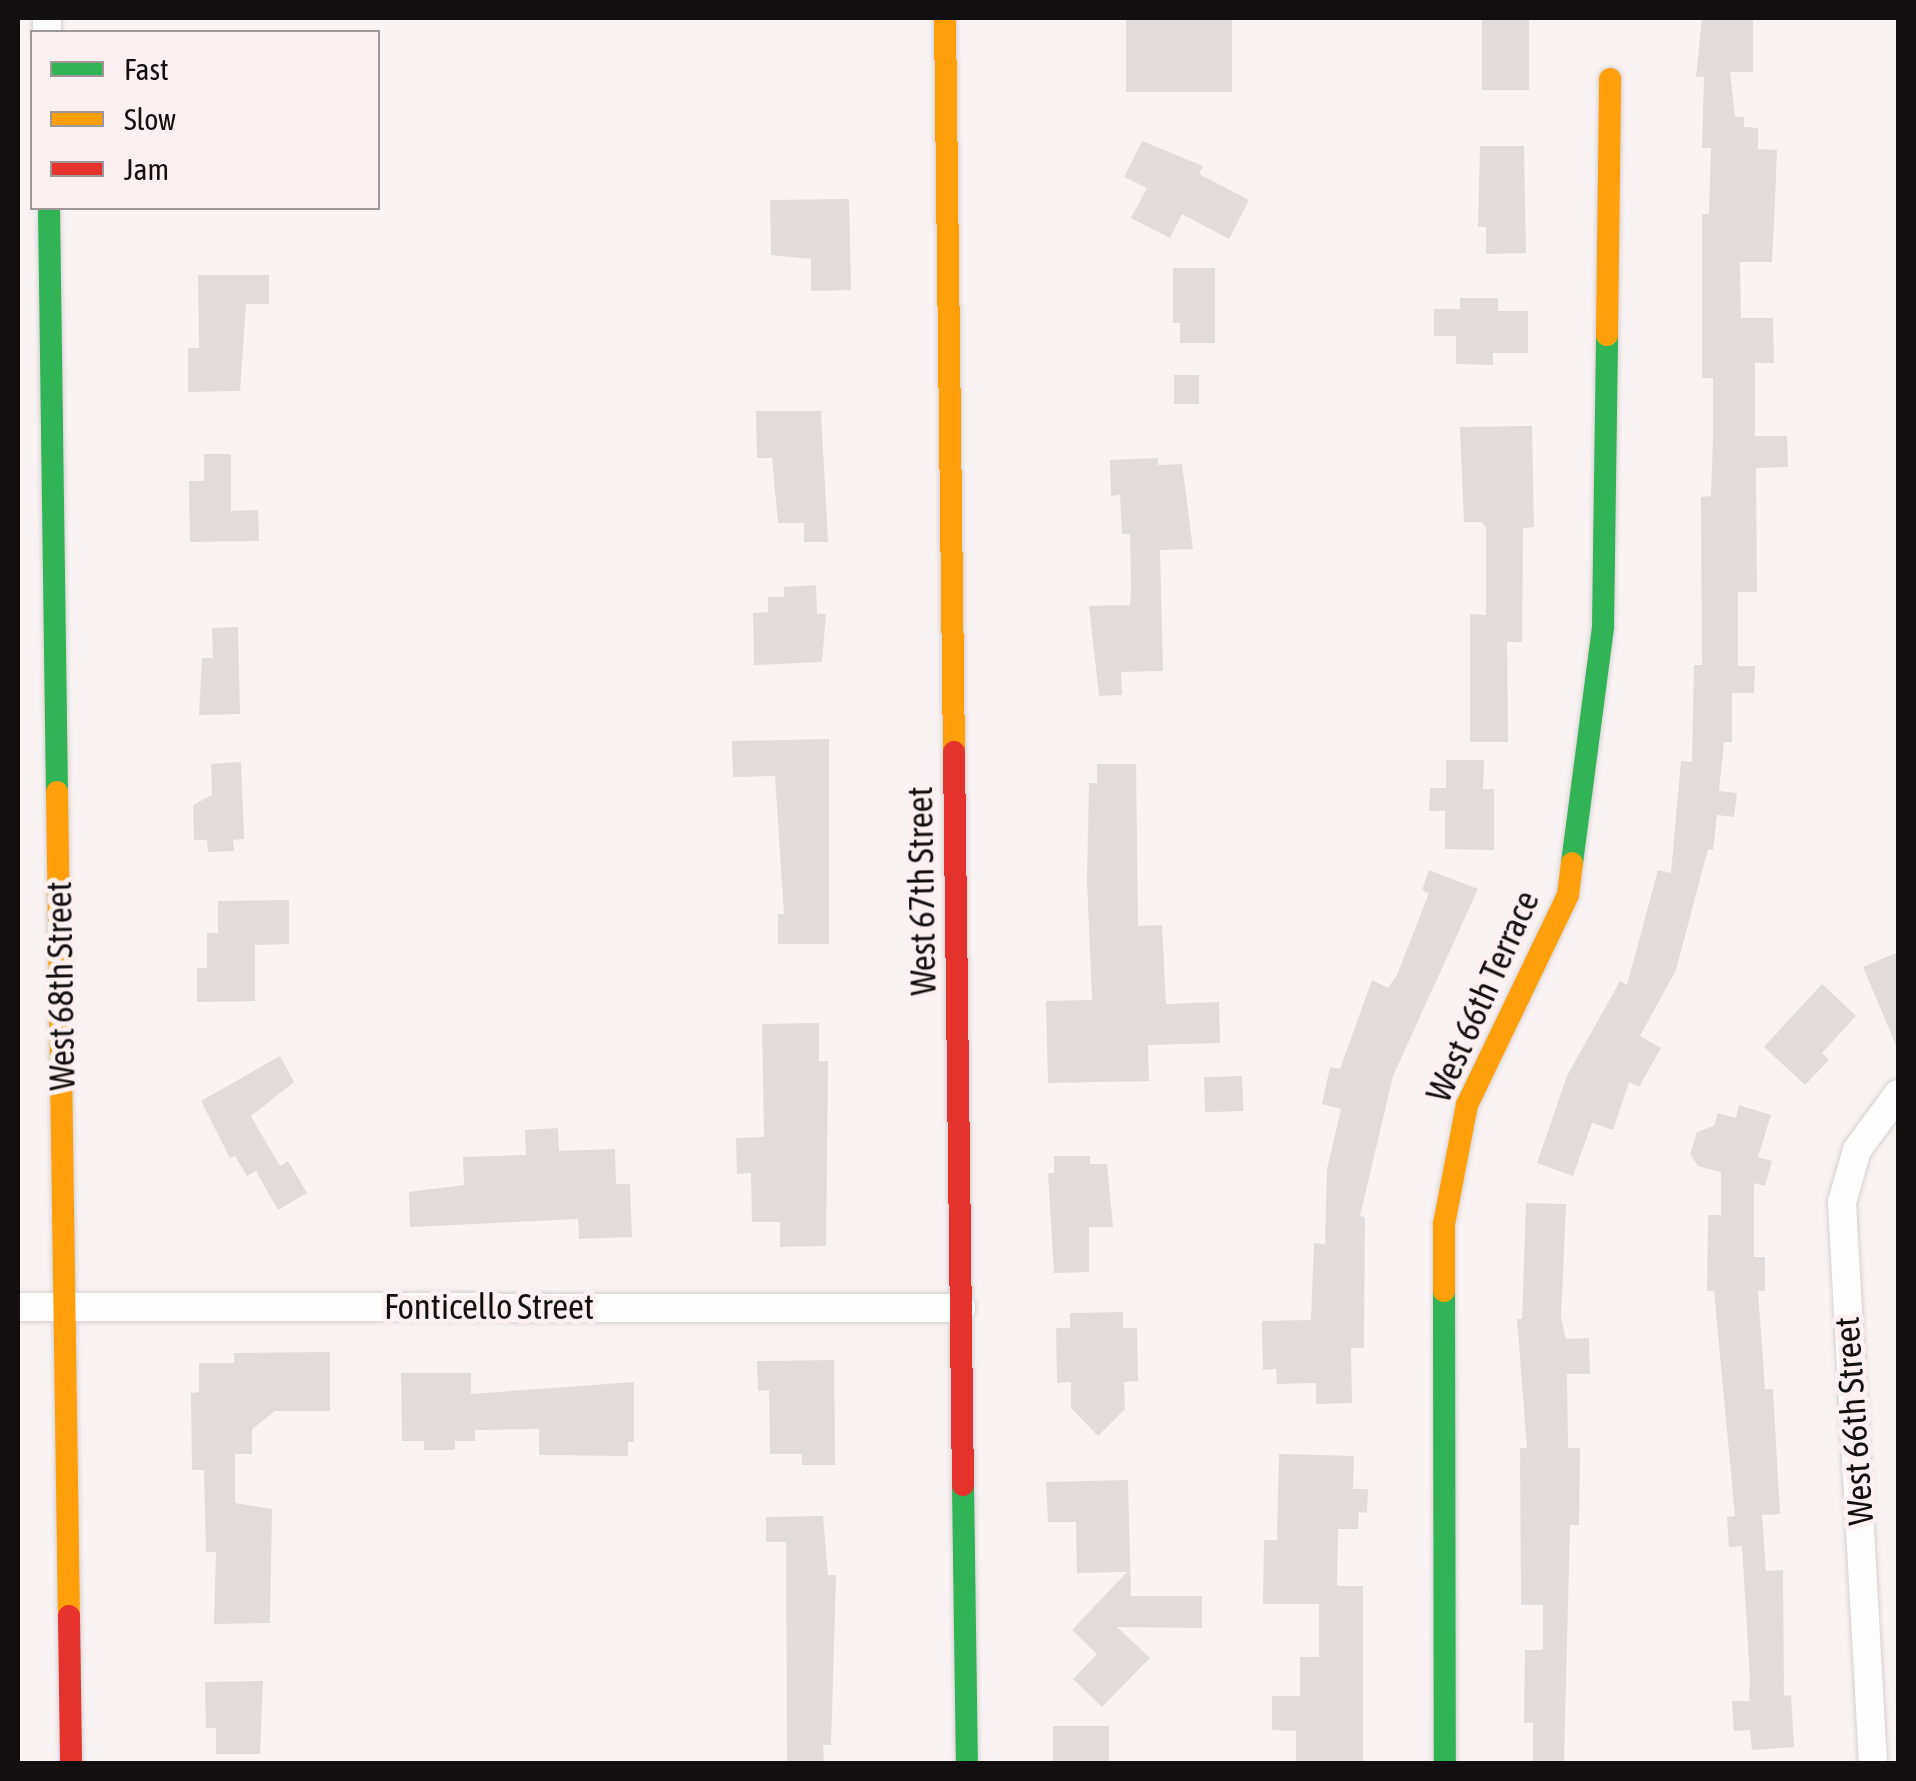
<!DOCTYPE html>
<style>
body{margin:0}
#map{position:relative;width:1916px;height:1781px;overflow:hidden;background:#faf3f4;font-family:"Asap Condensed",sans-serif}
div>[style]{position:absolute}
.building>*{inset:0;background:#e1dbdc;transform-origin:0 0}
.roads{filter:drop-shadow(0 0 2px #d6d0d1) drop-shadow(0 0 2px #d6d0d1)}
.street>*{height:28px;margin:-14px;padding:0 14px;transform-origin:14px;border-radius:14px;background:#fefdfd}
.fast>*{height:22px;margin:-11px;padding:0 11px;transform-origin:11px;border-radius:11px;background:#30b455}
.slow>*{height:22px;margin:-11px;padding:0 11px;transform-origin:11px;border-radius:11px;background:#ff9f0a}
.jam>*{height:22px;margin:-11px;padding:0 11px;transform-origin:11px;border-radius:11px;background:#e5322d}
span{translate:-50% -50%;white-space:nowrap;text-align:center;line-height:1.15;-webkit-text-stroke:10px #fdf0f1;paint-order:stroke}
.street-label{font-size:35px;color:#130f10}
.frame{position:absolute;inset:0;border:20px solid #130f10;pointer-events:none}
.legend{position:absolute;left:30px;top:30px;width:350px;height:180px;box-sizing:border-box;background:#fdf0f1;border:2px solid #9f9697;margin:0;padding:12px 18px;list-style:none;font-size:30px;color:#130f10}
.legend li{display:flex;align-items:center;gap:20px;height:50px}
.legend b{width:50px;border:2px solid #9f9697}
</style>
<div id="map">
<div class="building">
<i style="left:1126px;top:18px;width:106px;height:74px"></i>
<i style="left:1482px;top:18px;width:47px;height:72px"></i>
<i style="clip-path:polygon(1702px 18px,1753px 18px,1753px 72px,1730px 72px,1735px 117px,1744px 117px,1744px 127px,1758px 128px,1758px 149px,1777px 150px,1775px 201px,1772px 262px,1740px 262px,1741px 318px,1773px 318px,1774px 363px,1755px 363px,1755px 436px,1787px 436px,1788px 467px,1756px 468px,1757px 592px,1738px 592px,1738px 666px,1755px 666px,1754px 693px,1732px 693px,1732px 742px,1724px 742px,1719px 791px,1737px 793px,1734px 817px,1717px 815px,1713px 850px,1708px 849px,1676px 970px,1640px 1036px,1661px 1048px,1639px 1087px,1629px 1082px,1613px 1130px,1592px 1123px,1573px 1176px,1537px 1163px,1567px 1076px,1620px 981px,1627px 985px,1658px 870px,1671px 873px,1681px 761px,1692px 762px,1694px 665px,1702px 665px,1701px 497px,1711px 496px,1713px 437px,1713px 378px,1702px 378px,1702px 214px,1709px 214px,1711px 148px,1702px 148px,1704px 77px,1696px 77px)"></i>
<i style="clip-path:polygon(1142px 141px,1203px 166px,1199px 174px,1249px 200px,1229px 239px,1182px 214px,1170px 238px,1131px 218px,1147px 188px,1124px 177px)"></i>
<i style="clip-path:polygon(1480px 146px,1524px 146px,1526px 253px,1486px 254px,1486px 227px,1478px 227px)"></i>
<i style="clip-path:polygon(849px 199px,851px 290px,811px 291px,811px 259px,771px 255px,770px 200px)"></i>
<i style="clip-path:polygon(1173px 268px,1215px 268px,1215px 343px,1180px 343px,1180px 323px,1173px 323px)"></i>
<i style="clip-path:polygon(198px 275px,269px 275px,269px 304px,246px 304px,240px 391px,188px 392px,188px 348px,199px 348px)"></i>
<i style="clip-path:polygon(1460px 298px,1498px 298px,1498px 311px,1528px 311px,1528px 353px,1493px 353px,1493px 365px,1456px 364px,1456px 336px,1434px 336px,1434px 309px,1460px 309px)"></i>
<i style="left:1174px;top:375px;width:25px;height:29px"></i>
<i style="clip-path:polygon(756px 411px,821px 411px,828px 542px,804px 542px,804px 523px,778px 523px,772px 458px,757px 458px)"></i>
<i style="clip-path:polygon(1532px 426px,1534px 527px,1523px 528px,1522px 642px,1507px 642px,1508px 742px,1470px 742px,1470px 614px,1486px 615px,1486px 528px,1482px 522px,1464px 522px,1460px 427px)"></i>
<i style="clip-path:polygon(204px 454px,231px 454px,231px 511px,258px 510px,259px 541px,190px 542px,189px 481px,204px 481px)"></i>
<i style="clip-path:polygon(1158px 458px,1158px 465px,1182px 464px,1193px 549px,1160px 550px,1163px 671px,1121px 672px,1122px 695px,1099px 696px,1089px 606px,1130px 605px,1131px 588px,1130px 534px,1122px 534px,1120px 495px,1111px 496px,1110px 460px)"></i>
<i style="clip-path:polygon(816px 585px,817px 614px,826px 614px,822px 662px,754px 665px,753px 613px,768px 612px,768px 597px,784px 597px,784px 587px)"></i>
<i style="clip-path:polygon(238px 627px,240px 714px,199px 715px,202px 658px,213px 658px,212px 628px)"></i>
<i style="clip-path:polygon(829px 739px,829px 944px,778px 944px,778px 914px,784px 914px,775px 776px,733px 777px,732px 741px)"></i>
<i style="clip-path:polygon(1446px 760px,1484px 760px,1483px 789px,1494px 789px,1494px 850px,1445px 849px,1445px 811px,1429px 811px,1430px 788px,1446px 788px)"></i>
<i style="clip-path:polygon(241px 762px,244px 839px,233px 840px,234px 851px,208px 852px,207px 840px,194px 840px,193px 805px,212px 795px,211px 764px)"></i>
<i style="clip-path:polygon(1097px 764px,1136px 764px,1138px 926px,1162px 925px,1166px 1004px,1219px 1002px,1220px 1043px,1148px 1045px,1149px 1081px,1048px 1083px,1046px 1001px,1092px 1000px,1087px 880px,1089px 783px,1097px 783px)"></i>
<i style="clip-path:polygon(1429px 870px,1478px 889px,1393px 1076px,1360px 1216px,1365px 1217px,1364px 1348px,1351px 1348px,1352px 1403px,1316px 1404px,1316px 1383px,1277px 1384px,1276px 1369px,1263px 1370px,1262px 1321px,1311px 1320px,1314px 1243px,1325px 1244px,1327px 1169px,1341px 1109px,1322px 1104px,1330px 1067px,1340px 1069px,1372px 980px,1388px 988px,1397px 975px,1429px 893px,1422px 890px)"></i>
<i style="clip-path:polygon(289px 900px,289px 944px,255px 945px,255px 1001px,197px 1002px,197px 968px,207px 968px,207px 933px,218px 933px,218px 901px)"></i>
<i style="clip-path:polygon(1898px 952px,1898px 1050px,1863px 967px)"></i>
<i style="clip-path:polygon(1822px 984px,1856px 1016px,1822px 1053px,1829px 1060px,1805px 1085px,1764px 1047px)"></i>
<i style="clip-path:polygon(819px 1023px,819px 1061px,828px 1061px,826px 1246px,780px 1247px,780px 1222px,752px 1222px,751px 1173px,737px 1174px,736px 1138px,764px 1137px,762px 1024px)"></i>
<i style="clip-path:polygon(280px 1056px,294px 1082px,251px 1116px,280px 1166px,288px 1161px,307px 1193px,278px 1210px,256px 1171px,247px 1176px,235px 1156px,230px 1158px,201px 1101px)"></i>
<i style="left:1242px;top:1076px;width:35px;height:38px;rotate:88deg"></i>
<i style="clip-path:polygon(1739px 1105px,1771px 1115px,1758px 1157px,1772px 1161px,1765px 1186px,1754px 1183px,1754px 1257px,1765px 1257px,1765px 1291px,1758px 1291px,1765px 1389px,1773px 1389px,1780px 1514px,1762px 1515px,1766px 1571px,1783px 1570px,1784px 1696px,1791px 1695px,1794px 1747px,1752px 1750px,1750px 1730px,1734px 1731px,1732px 1701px,1749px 1701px,1750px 1679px,1742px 1546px,1729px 1547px,1727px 1517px,1735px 1516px,1714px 1291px,1707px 1291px,1708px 1215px,1721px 1215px,1721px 1172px,1698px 1166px,1690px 1154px,1697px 1132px,1714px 1126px,1718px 1113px,1736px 1118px)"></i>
<i style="clip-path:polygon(558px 1128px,559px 1151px,615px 1149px,616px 1184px,630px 1184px,632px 1237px,579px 1239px,578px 1219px,410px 1227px,409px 1192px,464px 1185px,463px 1157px,526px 1155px,525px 1130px)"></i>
<i style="clip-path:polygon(1054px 1156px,1090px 1156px,1090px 1164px,1107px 1164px,1113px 1227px,1089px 1227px,1089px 1272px,1054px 1273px,1048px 1173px,1054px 1173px)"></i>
<i style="clip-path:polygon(1526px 1203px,1566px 1204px,1561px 1318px,1566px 1339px,1589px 1338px,1590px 1374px,1567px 1374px,1568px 1448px,1580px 1448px,1579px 1525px,1570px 1525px,1564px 1764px,1533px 1764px,1533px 1723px,1524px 1723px,1525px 1650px,1543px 1650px,1543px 1605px,1521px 1605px,1520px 1448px,1527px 1448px,1517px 1319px,1522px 1319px)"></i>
<i style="clip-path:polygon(1123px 1312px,1123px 1328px,1137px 1328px,1138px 1381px,1124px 1382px,1125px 1409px,1098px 1436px,1071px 1408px,1071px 1382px,1057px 1383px,1056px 1328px,1070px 1328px,1070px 1313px)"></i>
<i style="clip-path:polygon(330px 1352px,330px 1411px,275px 1411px,252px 1429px,252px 1454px,235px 1454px,235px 1503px,272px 1509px,270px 1623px,214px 1624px,216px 1552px,206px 1552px,204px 1470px,192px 1470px,191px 1393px,199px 1392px,199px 1363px,234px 1363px,234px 1353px)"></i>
<i style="clip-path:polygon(834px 1360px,835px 1465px,802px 1465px,802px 1454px,770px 1454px,769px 1390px,758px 1391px,757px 1361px)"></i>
<i style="clip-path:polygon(401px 1373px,471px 1373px,471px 1394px,634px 1382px,634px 1442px,628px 1442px,628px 1456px,539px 1455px,539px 1429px,475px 1430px,475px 1441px,455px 1441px,455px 1450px,424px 1450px,424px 1441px,402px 1441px)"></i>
<i style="clip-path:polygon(1279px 1454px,1354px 1456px,1353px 1489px,1368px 1489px,1367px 1513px,1359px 1512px,1358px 1529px,1338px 1529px,1337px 1586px,1363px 1586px,1363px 1764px,1296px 1764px,1296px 1731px,1272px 1730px,1272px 1696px,1300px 1696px,1300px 1657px,1319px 1657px,1319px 1604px,1263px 1604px,1264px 1540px,1277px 1540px)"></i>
<i style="clip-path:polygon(1128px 1480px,1131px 1596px,1202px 1596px,1202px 1628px,1117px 1627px,1150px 1658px,1102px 1707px,1073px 1679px,1097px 1654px,1072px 1630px,1127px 1572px,1077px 1573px,1076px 1522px,1048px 1522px,1046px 1482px)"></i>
<i style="clip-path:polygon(823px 1516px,828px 1575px,836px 1575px,831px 1745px,823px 1745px,824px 1764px,787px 1764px,786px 1542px,766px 1542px,766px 1517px)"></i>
<i style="clip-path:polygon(263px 1681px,260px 1754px,216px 1754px,216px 1728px,206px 1728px,205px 1682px)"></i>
<i style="left:1053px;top:1726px;width:56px;height:38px"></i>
</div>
<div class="roads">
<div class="street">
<i style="left:47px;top:18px;width:14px;rotate:90deg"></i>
<i style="left:18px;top:1307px;width:943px;rotate:0.06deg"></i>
<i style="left:1873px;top:1764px;width:563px;rotate:-93.16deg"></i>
<i style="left:1842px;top:1202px;width:54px;rotate:-73.9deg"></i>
<i style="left:1857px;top:1150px;width:69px;rotate:-53.8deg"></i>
</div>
<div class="fast">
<i style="left:49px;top:208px;width:584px;rotate:89.22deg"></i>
<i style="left:1572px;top:863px;width:239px;rotate:-82.5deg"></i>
<i style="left:1603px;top:626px;width:291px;rotate:-89.2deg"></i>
<i style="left:1444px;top:1291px;width:473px;rotate:89.9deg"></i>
<i style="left:963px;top:1485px;width:279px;rotate:89.2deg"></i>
</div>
<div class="slow">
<i style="left:945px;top:18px;width:734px;rotate:89.3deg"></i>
<i style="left:1607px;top:335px;width:256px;rotate:-89.3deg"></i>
<i style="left:57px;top:792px;width:824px;rotate:89.17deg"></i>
<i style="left:1444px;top:1291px;width:67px;rotate:-90deg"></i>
<i style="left:1444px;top:1224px;width:121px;rotate:-79.1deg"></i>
<i style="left:1467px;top:1105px;width:233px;rotate:-64.3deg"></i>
<i style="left:1568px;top:895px;width:32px;rotate:-83deg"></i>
</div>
<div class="jam">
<i style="left:954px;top:752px;width:733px;rotate:89.3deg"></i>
<i style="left:69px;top:1616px;width:148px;rotate:89.2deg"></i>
</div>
</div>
<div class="street-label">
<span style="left:921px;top:891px;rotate:-91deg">West 67th Street</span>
<span style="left:60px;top:986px;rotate:-91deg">West 68th Street</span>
<span style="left:1482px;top:996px;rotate:-66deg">West 66th Terrace</span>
<span style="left:489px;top:1306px">Fonticello Street</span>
<span style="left:1853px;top:1421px;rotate:-94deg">West 66th Street</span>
</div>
<div class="frame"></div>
<ul class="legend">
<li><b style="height:12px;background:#30b455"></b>Fast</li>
<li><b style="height:12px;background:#ff9f0a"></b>Slow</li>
<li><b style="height:12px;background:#e5322d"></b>Jam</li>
</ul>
</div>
